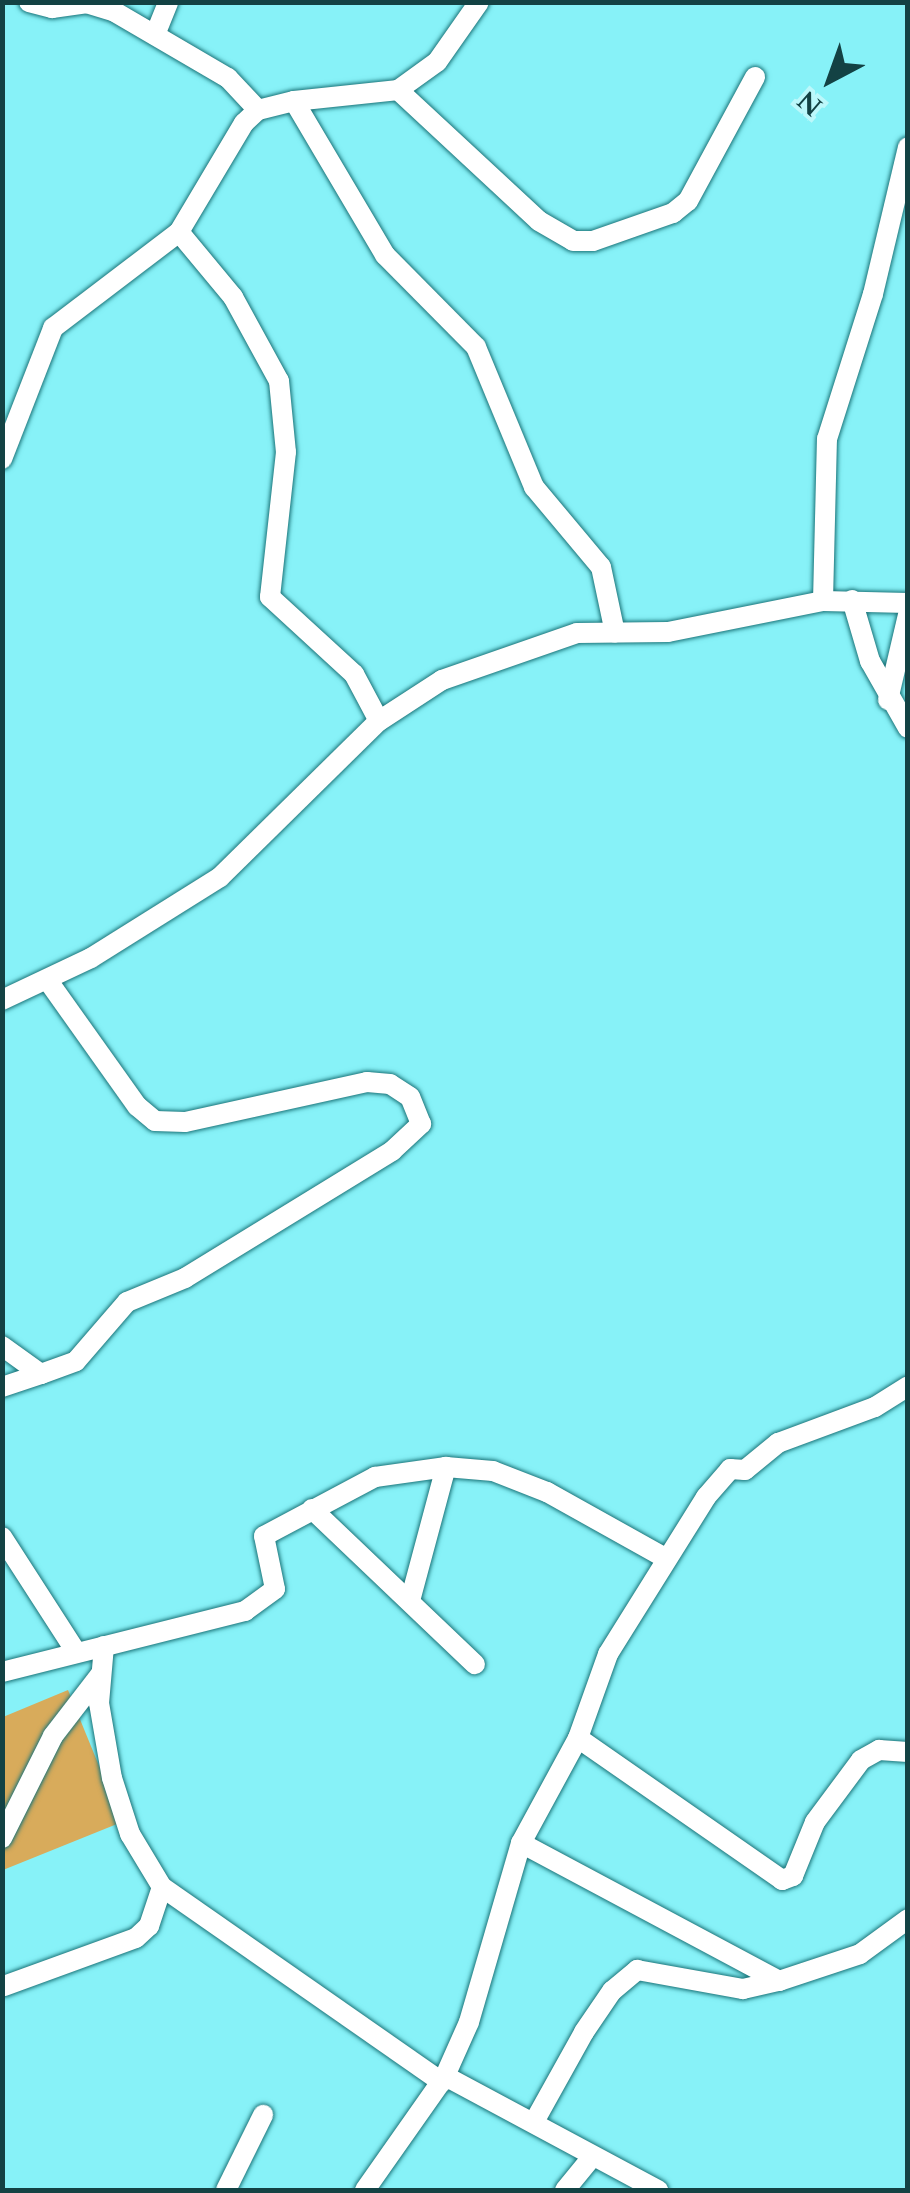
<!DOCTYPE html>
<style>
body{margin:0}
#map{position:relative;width:910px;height:2193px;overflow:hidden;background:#87f2f8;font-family:Spectral,serif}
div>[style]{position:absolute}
.green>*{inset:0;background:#d8ab5b}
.roads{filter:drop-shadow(0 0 2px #1b7479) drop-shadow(0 0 2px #1b7479)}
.minor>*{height:20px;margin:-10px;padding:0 10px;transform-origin:10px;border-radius:10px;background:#fff}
span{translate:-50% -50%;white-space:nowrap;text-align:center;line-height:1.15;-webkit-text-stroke:9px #bcf8fb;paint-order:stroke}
.frame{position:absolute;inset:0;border:5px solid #134244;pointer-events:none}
.north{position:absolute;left:780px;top:30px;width:100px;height:100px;-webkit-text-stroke:8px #bcf8fb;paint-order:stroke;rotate:221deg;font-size:28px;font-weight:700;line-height:40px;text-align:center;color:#134244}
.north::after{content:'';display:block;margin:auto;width:35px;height:45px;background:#134244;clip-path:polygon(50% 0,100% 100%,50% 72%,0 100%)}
</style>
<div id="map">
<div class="green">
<i style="clip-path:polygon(68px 1690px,122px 1822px,3px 1870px,3px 1717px)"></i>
</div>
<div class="roads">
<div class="minor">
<i style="left:29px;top:2px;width:24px;rotate:15deg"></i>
<i style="left:52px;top:8px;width:34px;rotate:-8deg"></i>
<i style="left:86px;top:3px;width:30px;rotate:17deg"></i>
<i style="left:115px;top:12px;width:131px;rotate:30.3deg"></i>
<i style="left:228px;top:78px;width:44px;rotate:46.8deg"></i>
<i style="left:155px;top:35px;width:35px;rotate:-68deg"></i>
<i style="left:398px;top:90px;width:192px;rotate:42.9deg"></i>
<i style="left:539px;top:221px;width:39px;rotate:30deg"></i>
<i style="left:573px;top:241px;width:20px"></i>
<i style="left:593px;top:241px;width:85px;rotate:-19.3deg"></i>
<i style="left:673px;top:213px;width:19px;rotate:-39deg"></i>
<i style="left:688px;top:201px;width:141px;rotate:-61.6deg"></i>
<i style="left:294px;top:101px;width:179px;rotate:59.4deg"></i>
<i style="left:385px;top:255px;width:129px;rotate:45.3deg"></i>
<i style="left:476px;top:347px;width:152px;rotate:67.5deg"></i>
<i style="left:534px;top:487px;width:104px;rotate:50.1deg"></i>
<i style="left:601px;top:567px;width:67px;rotate:78deg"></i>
<i style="left:179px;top:232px;width:85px;rotate:50.3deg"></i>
<i style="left:233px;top:297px;width:96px;rotate:61.3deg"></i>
<i style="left:279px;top:381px;width:71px;rotate:84.4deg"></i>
<i style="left:286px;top:452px;width:146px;rotate:96.3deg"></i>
<i style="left:270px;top:597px;width:114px;rotate:42.5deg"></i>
<i style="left:354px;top:674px;width:53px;rotate:62deg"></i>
<i style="left:2px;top:459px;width:141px;rotate:-68.7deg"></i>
<i style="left:53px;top:328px;width:158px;rotate:-37.3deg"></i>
<i style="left:179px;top:232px;width:127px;rotate:-59.2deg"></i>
<i style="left:244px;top:123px;width:19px;rotate:-43deg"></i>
<i style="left:258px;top:110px;width:37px;rotate:-14deg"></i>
<i style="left:294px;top:101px;width:105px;rotate:-6deg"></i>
<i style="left:398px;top:90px;width:48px;rotate:-35.7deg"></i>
<i style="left:437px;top:62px;width:73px;rotate:-55deg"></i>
<i style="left:852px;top:600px;width:64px;rotate:73.6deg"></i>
<i style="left:870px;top:661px;width:77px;rotate:60.4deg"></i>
<i style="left:823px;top:601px;width:162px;rotate:-88.6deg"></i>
<i style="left:827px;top:439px;width:152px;rotate:-72.4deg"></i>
<i style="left:873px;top:294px;width:151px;rotate:-76.6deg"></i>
<i style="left:888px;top:700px;width:87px;rotate:-76.8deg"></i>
<i style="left:2px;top:1000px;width:98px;rotate:-25.3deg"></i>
<i style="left:91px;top:958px;width:152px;rotate:-32.1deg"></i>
<i style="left:220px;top:877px;width:223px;rotate:-44.5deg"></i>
<i style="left:379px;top:721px;width:75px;rotate:-33.1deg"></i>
<i style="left:442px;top:680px;width:143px;rotate:-19.2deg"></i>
<i style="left:577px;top:633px;width:91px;rotate:-0.6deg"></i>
<i style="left:668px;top:632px;width:158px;rotate:-11.3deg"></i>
<i style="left:823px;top:601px;width:85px;rotate:1.3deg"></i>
<i style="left:2px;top:1346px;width:48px;rotate:35.7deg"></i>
<i style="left:41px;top:1374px;width:37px;rotate:-20deg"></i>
<i style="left:76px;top:1361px;width:78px;rotate:-49.2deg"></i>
<i style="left:127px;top:1302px;width:63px;rotate:-22.5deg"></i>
<i style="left:185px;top:1278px;width:243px;rotate:-31.5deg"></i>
<i style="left:392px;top:1151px;width:40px;rotate:-43deg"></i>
<i style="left:421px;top:1124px;width:29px;rotate:-112deg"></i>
<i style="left:410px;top:1097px;width:24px;rotate:-147deg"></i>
<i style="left:390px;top:1084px;width:23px;rotate:-175deg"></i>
<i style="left:367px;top:1082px;width:186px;rotate:167.6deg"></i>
<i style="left:185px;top:1122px;width:30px;rotate:-178deg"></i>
<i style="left:155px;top:1121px;width:23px;rotate:-140deg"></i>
<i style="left:137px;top:1106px;width:152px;rotate:-125.4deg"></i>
<i style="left:2px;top:1387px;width:41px;rotate:-18.4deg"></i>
<i style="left:312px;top:1509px;width:225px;rotate:43.6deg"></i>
<i style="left:2px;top:1537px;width:137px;rotate:57.2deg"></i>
<i style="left:410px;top:1601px;width:139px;rotate:-75deg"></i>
<i style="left:104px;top:1646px;width:57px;rotate:95deg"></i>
<i style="left:99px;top:1703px;width:76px;rotate:80.2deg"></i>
<i style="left:112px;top:1778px;width:59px;rotate:72.2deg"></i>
<i style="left:130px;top:1834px;width:62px;rotate:58.9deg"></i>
<i style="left:162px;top:1887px;width:341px;rotate:34.9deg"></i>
<i style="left:2px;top:1672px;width:251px;rotate:-14.1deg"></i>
<i style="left:245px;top:1611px;width:37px;rotate:-36deg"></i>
<i style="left:275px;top:1589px;width:54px;rotate:-101.7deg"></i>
<i style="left:264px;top:1536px;width:126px;rotate:-28deg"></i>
<i style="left:375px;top:1477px;width:72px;rotate:-8deg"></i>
<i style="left:446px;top:1467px;width:47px;rotate:4.9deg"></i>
<i style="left:493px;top:1471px;width:58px;rotate:21.3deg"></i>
<i style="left:547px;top:1492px;width:137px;rotate:29.2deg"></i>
<i style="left:578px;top:1738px;width:249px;rotate:34.8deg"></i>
<i style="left:782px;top:1880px;width:12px;rotate:-20deg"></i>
<i style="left:793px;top:1876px;width:58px;rotate:-67.8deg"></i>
<i style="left:815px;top:1822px;width:77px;rotate:-53.4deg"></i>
<i style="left:861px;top:1760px;width:21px;rotate:-29deg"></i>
<i style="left:879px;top:1750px;width:29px;rotate:4deg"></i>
<i style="left:2px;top:1838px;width:114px;rotate:-63.4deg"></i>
<i style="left:53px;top:1736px;width:77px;rotate:-52.4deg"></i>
<i style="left:521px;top:1843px;width:293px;rotate:28.1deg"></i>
<i style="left:779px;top:1981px;width:85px;rotate:-18.4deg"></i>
<i style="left:860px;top:1954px;width:59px;rotate:-36.1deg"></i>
<i style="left:4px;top:1986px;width:140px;rotate:-20deg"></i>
<i style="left:136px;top:1938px;width:18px;rotate:-43deg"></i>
<i style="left:149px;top:1926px;width:41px;rotate:-71.6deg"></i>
<i style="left:445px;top:2076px;width:242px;rotate:28.2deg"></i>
<i style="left:534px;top:2122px;width:103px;rotate:-60.9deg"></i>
<i style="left:584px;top:2032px;width:50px;rotate:-55.7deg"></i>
<i style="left:612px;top:1991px;width:33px;rotate:-40deg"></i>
<i style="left:637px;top:1970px;width:108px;rotate:10.2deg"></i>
<i style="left:743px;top:1989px;width:37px;rotate:-13deg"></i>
<i style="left:226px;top:2190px;width:84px;rotate:-63.7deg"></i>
<i style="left:365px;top:2190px;width:139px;rotate:-54.9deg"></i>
<i style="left:445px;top:2076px;width:59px;rotate:-66deg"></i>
<i style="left:469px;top:2022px;width:186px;rotate:-73.8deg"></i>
<i style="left:521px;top:1843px;width:119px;rotate:-61.5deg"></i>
<i style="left:578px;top:1738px;width:89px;rotate:-70.3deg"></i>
<i style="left:608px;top:1654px;width:185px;rotate:-58deg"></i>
<i style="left:706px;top:1497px;width:37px;rotate:-49deg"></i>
<i style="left:730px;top:1469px;width:15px;rotate:4deg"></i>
<i style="left:745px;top:1470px;width:43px;rotate:-39.3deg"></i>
<i style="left:778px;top:1443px;width:103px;rotate:-20.4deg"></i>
<i style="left:875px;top:1407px;width:39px;rotate:-32deg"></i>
<i style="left:565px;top:2190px;width:43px;rotate:-50.7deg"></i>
</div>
</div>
<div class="frame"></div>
<div class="north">N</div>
</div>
